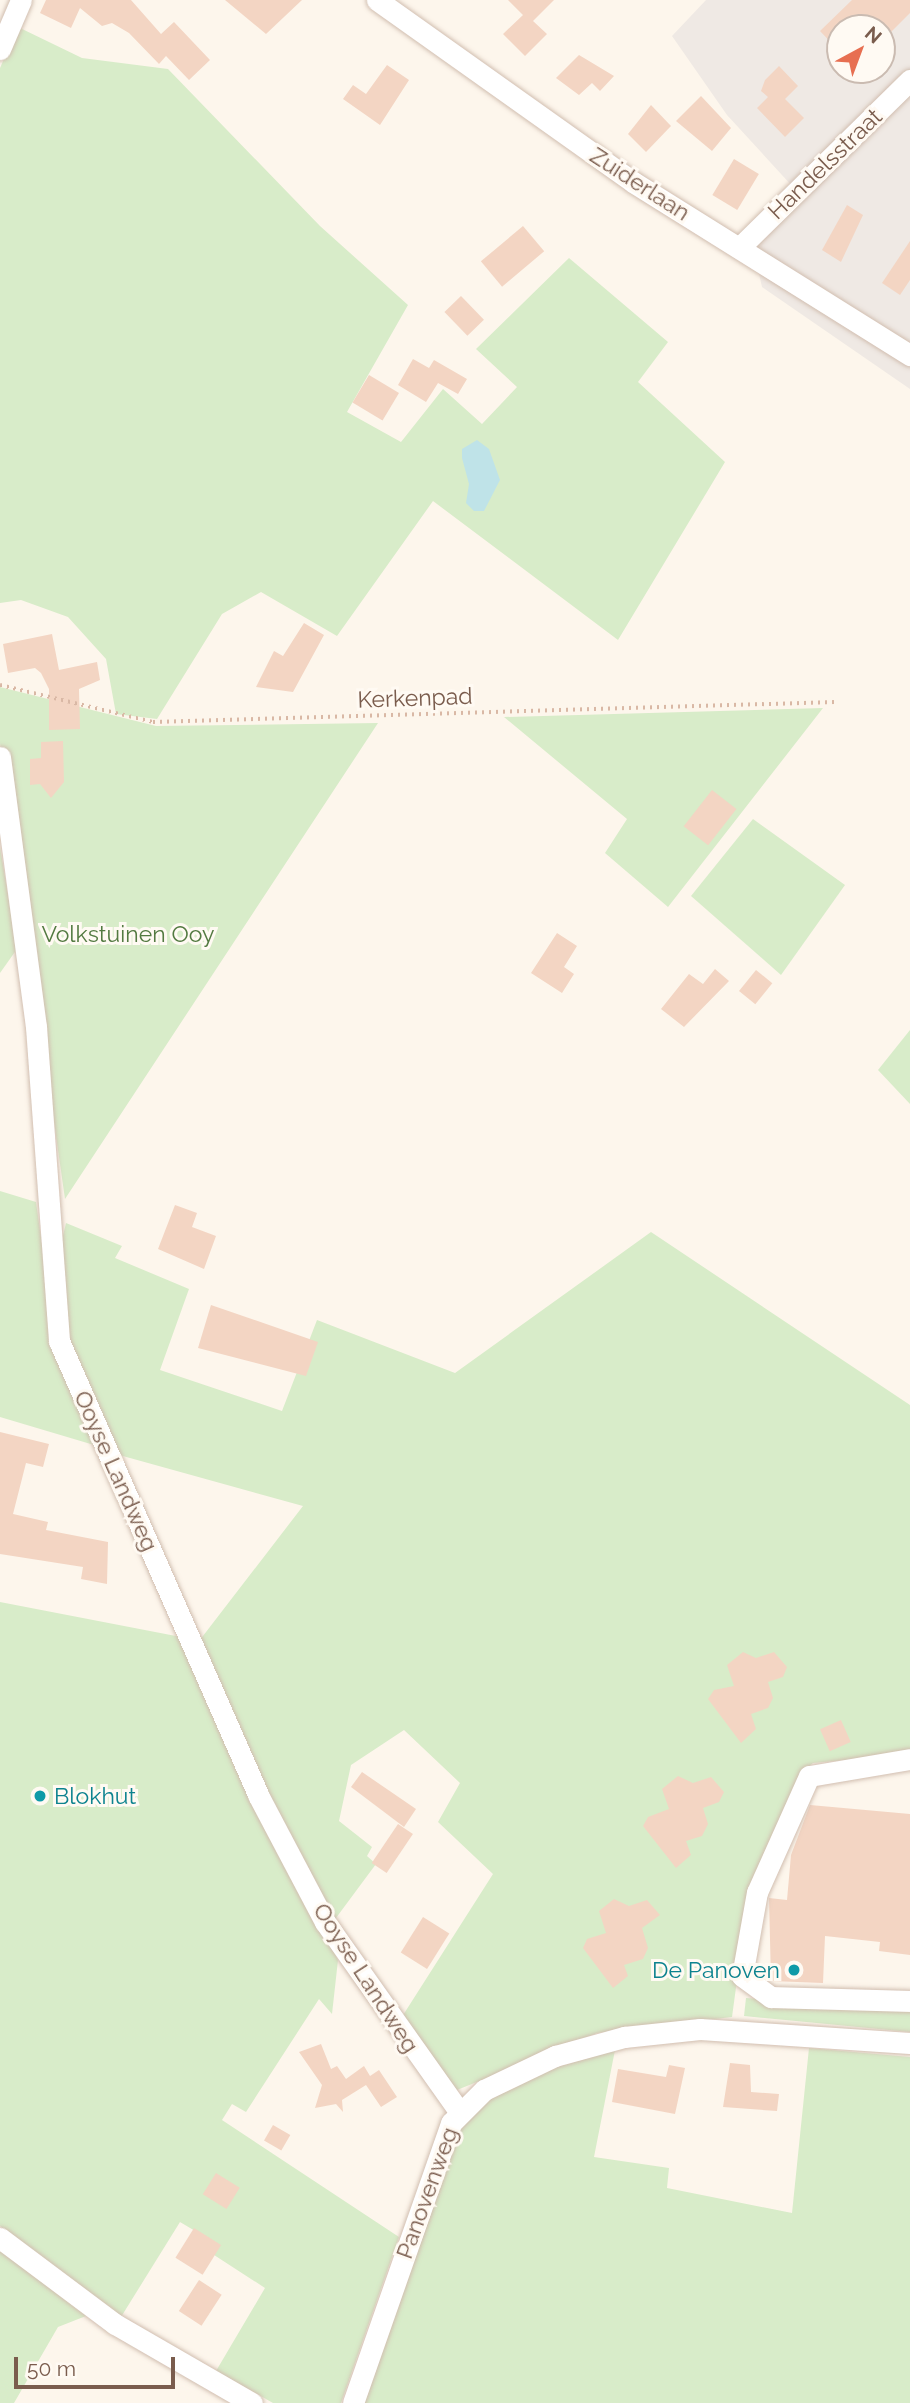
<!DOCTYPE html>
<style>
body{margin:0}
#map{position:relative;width:910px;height:2403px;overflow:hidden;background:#fdf6ec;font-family:Raleway,sans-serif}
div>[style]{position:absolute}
.industrial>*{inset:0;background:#efe9e4}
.green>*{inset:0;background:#d8ecc9}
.water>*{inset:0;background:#bfe3e8}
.building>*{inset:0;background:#f3d5c3;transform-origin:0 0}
.path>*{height:3.5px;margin-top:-1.75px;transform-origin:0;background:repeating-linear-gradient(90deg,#d9b8a5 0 2px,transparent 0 7px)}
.roads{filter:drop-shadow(0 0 2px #d1beb0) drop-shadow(0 0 2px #d1beb0)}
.minor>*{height:21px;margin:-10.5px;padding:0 10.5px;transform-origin:10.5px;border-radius:10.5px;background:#fff}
.dots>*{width:19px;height:19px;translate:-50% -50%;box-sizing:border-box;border:4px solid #fffaf3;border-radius:50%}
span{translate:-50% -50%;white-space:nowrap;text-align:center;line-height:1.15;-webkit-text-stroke:6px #fffaf3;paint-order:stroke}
.street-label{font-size:23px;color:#7a5c4d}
.park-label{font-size:23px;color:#537a41}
.culture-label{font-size:23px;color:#0d838f}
.left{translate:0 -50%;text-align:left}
.right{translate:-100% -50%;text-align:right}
.north{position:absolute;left:826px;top:14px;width:70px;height:70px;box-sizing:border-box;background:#fffaf3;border:2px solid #cabbb1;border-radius:50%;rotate:41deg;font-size:19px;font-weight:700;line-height:28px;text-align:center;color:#7a5c4d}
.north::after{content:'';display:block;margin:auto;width:24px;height:32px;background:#e76f51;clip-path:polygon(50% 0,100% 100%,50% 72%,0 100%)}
.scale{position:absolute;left:14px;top:2357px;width:161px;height:32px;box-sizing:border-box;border:4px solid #7a5c4d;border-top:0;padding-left:9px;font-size:21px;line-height:24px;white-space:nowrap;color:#7a5c4d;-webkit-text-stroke:5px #fffaf3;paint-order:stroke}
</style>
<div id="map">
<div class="industrial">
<i style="clip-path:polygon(evenodd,706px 0,910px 0,910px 389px,762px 287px,749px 229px,793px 187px,727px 115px,672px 36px,706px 0,840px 28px,882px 28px,882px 70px,840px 70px,840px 28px)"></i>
</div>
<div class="green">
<i style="clip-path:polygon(18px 27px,82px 58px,168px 69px,320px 226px,408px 305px,347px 412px,401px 442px,443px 389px,482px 424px,517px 387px,476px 349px,569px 258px,668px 342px,638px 382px,725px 462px,618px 640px,433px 501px,337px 636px,261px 592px,222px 614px,157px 719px,116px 714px,106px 659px,68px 617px,21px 600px,0 603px,0 68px)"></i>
<i style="clip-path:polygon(0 687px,156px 726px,378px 723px,65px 1199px,0 743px)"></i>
<i style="clip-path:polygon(823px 708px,668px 907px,605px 853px,627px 819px,504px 717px)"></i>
<i style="clip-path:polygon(753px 819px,845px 885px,781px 975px,691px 896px)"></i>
<i style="clip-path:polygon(0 847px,17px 949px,0 973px)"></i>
<i style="clip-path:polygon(910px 1030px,910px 1104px,878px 1070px)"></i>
<i style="clip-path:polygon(0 1191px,36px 1202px,56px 1345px,94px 1445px,0 1417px)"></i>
<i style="clip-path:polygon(66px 1223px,122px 1246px,115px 1258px,189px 1289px,160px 1370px,282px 1411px,317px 1320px,455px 1373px,651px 1232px,910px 1405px,910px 1754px,813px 1763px,804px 1770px,748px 1899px,732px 2017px,597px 2033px,457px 2090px,398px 2023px,493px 1874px,438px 1822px,460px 1783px,404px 1730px,351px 1765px,339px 1821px,372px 1847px,367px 1856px,376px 1864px,333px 1922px,264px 1799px,196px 1645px,303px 1506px,112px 1453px,71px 1357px,54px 1274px)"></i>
<i style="clip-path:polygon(0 1602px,181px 1637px,251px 1793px,338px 1960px,332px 2014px,319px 1999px,246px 2112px,232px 2104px,222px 2120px,399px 2237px,341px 2403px,273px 2403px,216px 2371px,265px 2288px,211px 2253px,217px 2244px,180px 2222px,121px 2317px,0 2226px)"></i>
<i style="clip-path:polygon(746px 1998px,910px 2009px,910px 2032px,744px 2016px)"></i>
<i style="clip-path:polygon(809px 2048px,910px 2057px,910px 2403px,362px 2403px,454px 2133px,482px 2103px,554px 2068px,615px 2050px,594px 2157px,669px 2168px,667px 2188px,792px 2213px)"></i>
<i style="clip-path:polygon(0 2250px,86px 2316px,58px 2327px,14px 2403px,0 2403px)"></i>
</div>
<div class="water">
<i style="clip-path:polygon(477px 440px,489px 449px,500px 480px,484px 511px,474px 511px,466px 503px,469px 484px,462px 458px,462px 449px)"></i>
</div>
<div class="building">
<i style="clip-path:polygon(46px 0,131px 0,161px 34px,174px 22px,210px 60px,189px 80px,166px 56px,159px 64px,129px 33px,112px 23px,102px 26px,80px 8px,71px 28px,40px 13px)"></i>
<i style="clip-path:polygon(225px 0,302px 0,266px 34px)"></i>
<i style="clip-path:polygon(508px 0,554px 0,533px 21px,547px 34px,525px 56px,503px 34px,523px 15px)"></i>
<i style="clip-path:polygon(852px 0,910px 0,910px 13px,882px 41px,882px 28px,840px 28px,840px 52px,820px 31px)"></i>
<i style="clip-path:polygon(579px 55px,614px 76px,600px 91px,592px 83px,579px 95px,556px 78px)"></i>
<i style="clip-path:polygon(387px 65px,409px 80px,380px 125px,343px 99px,353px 85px,366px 94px)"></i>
<i style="clip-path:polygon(779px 66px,798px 86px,785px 99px,804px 118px,785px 137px,757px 108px,768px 97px,761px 91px,765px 80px)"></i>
<i style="clip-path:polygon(701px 96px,731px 128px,712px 151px,676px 121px)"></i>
<i style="clip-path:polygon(651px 105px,671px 126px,646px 152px,628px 134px)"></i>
<i style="left:734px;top:159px;width:29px;height:42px;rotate:31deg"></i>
<i style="clip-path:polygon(847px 205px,863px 215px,841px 262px,822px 250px)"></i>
<i style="left:523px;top:226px;width:33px;height:55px;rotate:50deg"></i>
<i style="clip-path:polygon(910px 241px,910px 280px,900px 295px,882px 283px)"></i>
<i style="left:461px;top:296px;width:33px;height:23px;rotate:46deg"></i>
<i style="clip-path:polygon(413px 359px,429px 368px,434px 360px,467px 379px,458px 394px,438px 383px,426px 402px,398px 385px)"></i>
<i style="left:369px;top:375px;width:35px;height:32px;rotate:31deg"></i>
<i style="clip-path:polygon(304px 623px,324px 635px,293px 692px,256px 687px,274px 651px,283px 656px)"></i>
<i style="clip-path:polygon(52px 634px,59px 670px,97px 662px,100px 680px,79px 689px,80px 729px,49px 730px,49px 689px,41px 673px,35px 668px,8px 673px,3px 644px)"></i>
<i style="clip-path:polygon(63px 741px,64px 782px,51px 798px,40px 784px,30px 785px,30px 759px,41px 758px,41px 742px)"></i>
<i style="left:712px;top:790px;width:31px;height:46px;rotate:38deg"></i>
<i style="clip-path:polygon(557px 933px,577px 946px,564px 967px,574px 974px,562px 993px,531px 973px)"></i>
<i style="clip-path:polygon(715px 969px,729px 981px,684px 1027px,661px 1009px,689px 974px,703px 984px)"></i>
<i style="left:756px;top:970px;width:21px;height:27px;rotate:39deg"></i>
<i style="clip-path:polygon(175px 1205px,197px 1213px,192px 1227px,216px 1236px,204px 1269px,158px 1249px)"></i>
<i style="clip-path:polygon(211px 1305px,318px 1342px,306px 1376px,198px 1348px)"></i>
<i style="clip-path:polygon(0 1432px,49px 1444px,43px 1467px,26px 1463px,13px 1514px,48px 1522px,46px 1530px,108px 1542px,107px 1584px,81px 1579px,83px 1567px,0 1554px)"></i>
<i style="clip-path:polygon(743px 1652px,756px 1658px,774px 1652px,787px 1667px,783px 1677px,768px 1682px,773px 1698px,768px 1708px,751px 1714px,756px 1729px,741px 1743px,708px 1699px,714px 1690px,734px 1686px,727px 1665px)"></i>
<i style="left:841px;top:1720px;width:24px;height:23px;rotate:66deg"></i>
<i style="clip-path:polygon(362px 1772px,416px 1809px,404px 1827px,351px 1787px)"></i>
<i style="clip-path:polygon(678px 1776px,693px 1783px,711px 1777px,724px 1792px,719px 1802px,703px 1808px,708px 1824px,702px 1836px,686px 1841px,691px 1855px,676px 1868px,643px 1826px,648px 1817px,669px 1809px,662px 1789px)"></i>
<i style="clip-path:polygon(810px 1805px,910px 1814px,910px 1955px,879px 1951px,880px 1942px,825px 1936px,823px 1983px,771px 1981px,769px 1898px,787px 1900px,791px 1855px)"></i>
<i style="left:398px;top:1824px;width:18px;height:47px;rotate:34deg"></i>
<i style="clip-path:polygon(614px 1899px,629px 1906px,647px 1900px,660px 1915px,642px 1928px,648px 1948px,643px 1959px,624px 1965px,628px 1976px,613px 1988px,583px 1948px,587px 1939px,606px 1933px,599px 1911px)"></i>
<i style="left:423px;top:1917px;width:31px;height:42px;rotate:32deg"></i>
<i style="clip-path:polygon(321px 2044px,331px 2069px,337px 2066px,346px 2079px,364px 2066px,370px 2076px,379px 2070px,397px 2097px,381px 2107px,366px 2085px,342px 2100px,343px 2112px,336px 2104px,315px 2108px,322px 2085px,299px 2052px)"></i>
<i style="clip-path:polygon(730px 2063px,750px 2065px,751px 2092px,779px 2094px,777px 2111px,723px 2107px)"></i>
<i style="clip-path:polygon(669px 2065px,685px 2068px,675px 2114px,612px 2102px,618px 2069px,666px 2077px)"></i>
<i style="left:273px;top:2125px;width:20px;height:18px;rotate:30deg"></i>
<i style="left:216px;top:2173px;width:28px;height:25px;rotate:32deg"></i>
<i style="left:194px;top:2228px;width:32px;height:35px;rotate:32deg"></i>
<i style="left:199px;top:2280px;width:27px;height:37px;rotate:33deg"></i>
</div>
<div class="path">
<i style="left:0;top:685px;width:157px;rotate:13.6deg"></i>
<i style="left:153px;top:722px;width:682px;rotate:-1.68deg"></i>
</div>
<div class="roads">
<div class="minor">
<i style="left:377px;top:0;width:314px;rotate:35.4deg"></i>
<i style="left:633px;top:182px;width:327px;rotate:32deg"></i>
<i style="left:0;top:49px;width:53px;rotate:-66.8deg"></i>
<i style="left:739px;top:248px;width:240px;rotate:-44.5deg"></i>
<i style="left:0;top:757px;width:272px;rotate:82.4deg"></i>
<i style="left:36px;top:1027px;width:315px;rotate:85.8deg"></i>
<i style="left:59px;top:1341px;width:496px;rotate:66.3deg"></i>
<i style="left:258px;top:1795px;width:144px;rotate:62.2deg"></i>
<i style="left:325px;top:1922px;width:230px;rotate:54.7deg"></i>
<i style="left:910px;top:1759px;width:102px;rotate:170.4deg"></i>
<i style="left:809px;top:1776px;width:127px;rotate:114.1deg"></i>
<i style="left:757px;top:1892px;width:85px;rotate:100.1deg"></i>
<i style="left:742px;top:1976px;width:36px;rotate:36deg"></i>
<i style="left:771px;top:1997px;width:139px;rotate:1.6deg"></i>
<i style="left:0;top:2238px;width:144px;rotate:36.8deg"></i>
<i style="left:115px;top:2324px;width:158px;rotate:30deg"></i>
<i style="left:353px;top:2403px;width:297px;rotate:-70.7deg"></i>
<i style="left:451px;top:2123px;width:47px;rotate:-45deg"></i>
<i style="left:484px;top:2090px;width:79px;rotate:-25.6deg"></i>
<i style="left:555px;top:2056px;width:72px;rotate:-15.4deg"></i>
<i style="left:624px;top:2037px;width:76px;rotate:-6deg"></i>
<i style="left:700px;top:2029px;width:210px;rotate:3.8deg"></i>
</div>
</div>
<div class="dots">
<i style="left:40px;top:1796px;background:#0f9aa8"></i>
<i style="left:794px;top:1970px;background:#0f9aa8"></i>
</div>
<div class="street-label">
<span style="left:825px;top:164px;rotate:-44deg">Handelsstraat</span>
<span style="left:640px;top:184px;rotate:33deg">Zuiderlaan</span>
<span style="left:415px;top:698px;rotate:-2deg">Kerkenpad</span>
<span style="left:116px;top:1471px;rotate:66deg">Ooyse Landweg</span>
<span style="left:366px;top:1978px;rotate:57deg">Ooyse Landweg</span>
<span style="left:427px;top:2193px;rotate:-70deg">Panovenweg</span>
</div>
<div class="park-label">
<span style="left:128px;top:934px">Volkstuinen Ooy</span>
</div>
<div class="culture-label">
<span class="left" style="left:54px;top:1796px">Blokhut</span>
<span class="right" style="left:780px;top:1970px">De Panoven</span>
</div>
<div class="north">N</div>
<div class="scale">50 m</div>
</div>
